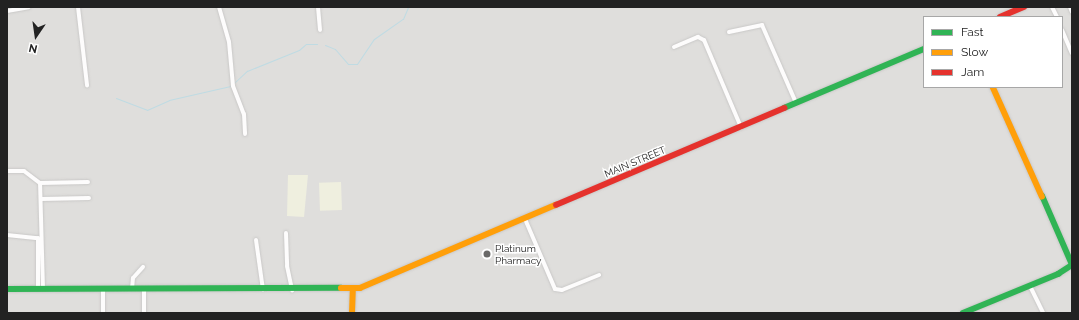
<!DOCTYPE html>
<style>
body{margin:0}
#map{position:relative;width:1079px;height:320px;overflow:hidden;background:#f0eeeb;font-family:Raleway,sans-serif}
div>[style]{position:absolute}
.residential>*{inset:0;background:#dfdedc}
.farmland>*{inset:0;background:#efefdf;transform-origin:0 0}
.stream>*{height:1px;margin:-0.5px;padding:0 0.5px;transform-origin:0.5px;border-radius:0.5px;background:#bfdbe3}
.roads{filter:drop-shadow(0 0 1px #c9c8c7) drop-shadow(0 0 1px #c9c8c7)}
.street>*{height:4px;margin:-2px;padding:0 2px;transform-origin:2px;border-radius:2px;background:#fdfcfc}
.fast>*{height:5.5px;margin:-2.75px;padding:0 2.75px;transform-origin:2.75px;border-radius:2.75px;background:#30b455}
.slow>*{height:5.5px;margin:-2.75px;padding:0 2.75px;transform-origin:2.75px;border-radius:2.75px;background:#ff9f0a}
.jam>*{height:5.5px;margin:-2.75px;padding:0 2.75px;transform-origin:2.75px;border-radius:2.75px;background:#e5322d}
.dots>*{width:11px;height:11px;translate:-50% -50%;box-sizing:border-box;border:2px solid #fff;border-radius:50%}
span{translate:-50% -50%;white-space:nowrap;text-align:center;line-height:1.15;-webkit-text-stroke:3px #fff;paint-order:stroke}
.street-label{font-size:10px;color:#222}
.poi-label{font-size:10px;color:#222}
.left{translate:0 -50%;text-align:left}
.frame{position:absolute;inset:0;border:8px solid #222;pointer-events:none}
.legend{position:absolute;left:923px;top:16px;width:140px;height:72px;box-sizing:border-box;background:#fff;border:1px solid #a7a7a7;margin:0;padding:5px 7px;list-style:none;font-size:12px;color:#222}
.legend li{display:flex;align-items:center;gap:8px;height:20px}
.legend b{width:20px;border:1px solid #a7a7a7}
.north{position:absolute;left:16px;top:16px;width:40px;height:40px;-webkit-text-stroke:3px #fff;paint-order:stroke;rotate:193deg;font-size:11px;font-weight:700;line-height:16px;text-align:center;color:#222}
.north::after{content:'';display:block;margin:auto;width:14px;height:18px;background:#222;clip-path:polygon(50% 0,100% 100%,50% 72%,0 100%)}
</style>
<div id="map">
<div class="residential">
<i style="clip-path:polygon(evenodd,7px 7px,1072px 7px,1072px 313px,7px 313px,7px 7px,924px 17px,1062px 17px,1062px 87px,924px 87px,924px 17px)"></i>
</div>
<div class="farmland">
<i style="clip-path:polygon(288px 175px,308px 175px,304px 217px,287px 216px)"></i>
<i style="left:341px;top:182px;width:28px;height:22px;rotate:88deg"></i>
</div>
<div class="stream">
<i style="left:325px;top:45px;width:11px;rotate:22deg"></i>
<i style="left:335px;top:49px;width:20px;rotate:49deg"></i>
<i style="left:348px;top:64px;width:9px"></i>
<i style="left:357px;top:64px;width:30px;rotate:-56deg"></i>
<i style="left:374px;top:39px;width:35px;rotate:-35deg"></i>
<i style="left:403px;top:19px;width:13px;rotate:-67deg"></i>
<i style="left:234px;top:83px;width:18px;rotate:-43deg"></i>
<i style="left:247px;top:71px;width:56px;rotate:-22deg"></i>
<i style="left:299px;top:50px;width:9px;rotate:-41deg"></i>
<i style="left:306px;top:44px;width:11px"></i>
<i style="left:116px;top:98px;width:33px;rotate:21deg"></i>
<i style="left:147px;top:110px;width:24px;rotate:-24deg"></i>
<i style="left:169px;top:100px;width:63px;rotate:-12.9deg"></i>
</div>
<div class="roads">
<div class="street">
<i style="left:78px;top:7px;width:79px;rotate:83.4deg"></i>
<i style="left:219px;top:7px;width:36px;rotate:74deg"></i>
<i style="left:229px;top:42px;width:44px;rotate:84.8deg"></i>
<i style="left:233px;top:86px;width:30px;rotate:69deg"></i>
<i style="left:244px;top:114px;width:20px;rotate:87deg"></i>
<i style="left:318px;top:7px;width:23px;rotate:85deg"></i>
<i style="left:1052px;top:7px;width:11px;rotate:63deg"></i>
<i style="left:1070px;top:7px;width:5px;rotate:68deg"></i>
<i style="left:7px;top:11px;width:22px;rotate:-10deg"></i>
<i style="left:1062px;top:30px;width:25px;rotate:67deg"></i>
<i style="left:729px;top:32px;width:34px;rotate:-12deg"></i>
<i style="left:762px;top:25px;width:85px;rotate:66.4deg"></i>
<i style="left:674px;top:47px;width:26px;rotate:-23deg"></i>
<i style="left:698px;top:37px;width:7px;rotate:27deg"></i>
<i style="left:704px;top:40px;width:95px;rotate:67deg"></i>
<i style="left:7px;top:171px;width:17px"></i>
<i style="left:24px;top:171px;width:20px;rotate:37deg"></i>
<i style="left:41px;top:199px;width:48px;rotate:-1.2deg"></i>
<i style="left:525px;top:219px;width:76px;rotate:66.8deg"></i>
<i style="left:555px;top:289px;width:7px;rotate:8deg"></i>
<i style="left:562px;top:290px;width:40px;rotate:-22deg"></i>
<i style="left:286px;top:233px;width:33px;rotate:88deg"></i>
<i style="left:287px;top:266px;width:25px;rotate:78deg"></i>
<i style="left:7px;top:235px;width:31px;rotate:6deg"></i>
<i style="left:38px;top:238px;width:51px;rotate:90deg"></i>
<i style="left:256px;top:240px;width:50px;rotate:82deg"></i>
<i style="left:1030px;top:286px;width:30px;rotate:64deg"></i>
<i style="left:43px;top:289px;width:106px;rotate:-91.6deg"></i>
<i style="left:40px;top:183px;width:48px;rotate:-1.2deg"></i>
<i style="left:132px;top:289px;width:11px;rotate:-85deg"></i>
<i style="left:133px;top:278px;width:15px;rotate:-48deg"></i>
<i style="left:144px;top:290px;width:23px;rotate:90deg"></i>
<i style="left:103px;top:313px;width:23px;rotate:-90deg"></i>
</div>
<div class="fast">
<i style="left:784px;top:108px;width:152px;rotate:-22.9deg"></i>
<i style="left:7px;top:289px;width:334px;rotate:-0.2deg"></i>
<i style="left:963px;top:313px;width:103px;rotate:-22.3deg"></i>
<i style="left:1058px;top:274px;width:17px;rotate:-33deg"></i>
<i style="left:1072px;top:265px;width:75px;rotate:-113.5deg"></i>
</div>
<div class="slow">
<i style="left:993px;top:87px;width:120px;rotate:65.8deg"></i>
<i style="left:341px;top:288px;width:19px"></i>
<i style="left:360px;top:288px;width:213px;rotate:-23deg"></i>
<i style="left:352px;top:313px;width:23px;rotate:-88deg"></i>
</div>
<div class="jam">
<i style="left:1000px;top:17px;width:26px;rotate:-23deg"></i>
<i style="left:556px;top:205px;width:248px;rotate:-23deg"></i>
</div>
</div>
<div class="dots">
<i style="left:487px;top:254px;background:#6a6968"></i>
</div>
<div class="street-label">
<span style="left:635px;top:162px;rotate:-23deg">MAIN STREET</span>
</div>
<div class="poi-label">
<span class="left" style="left:495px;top:254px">Platinum<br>Pharmacy</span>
</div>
<div class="frame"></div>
<ul class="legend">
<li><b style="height:5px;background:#30b455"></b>Fast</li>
<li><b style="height:5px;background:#ff9f0a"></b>Slow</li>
<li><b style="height:5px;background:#e5322d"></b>Jam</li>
</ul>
<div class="north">N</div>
</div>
